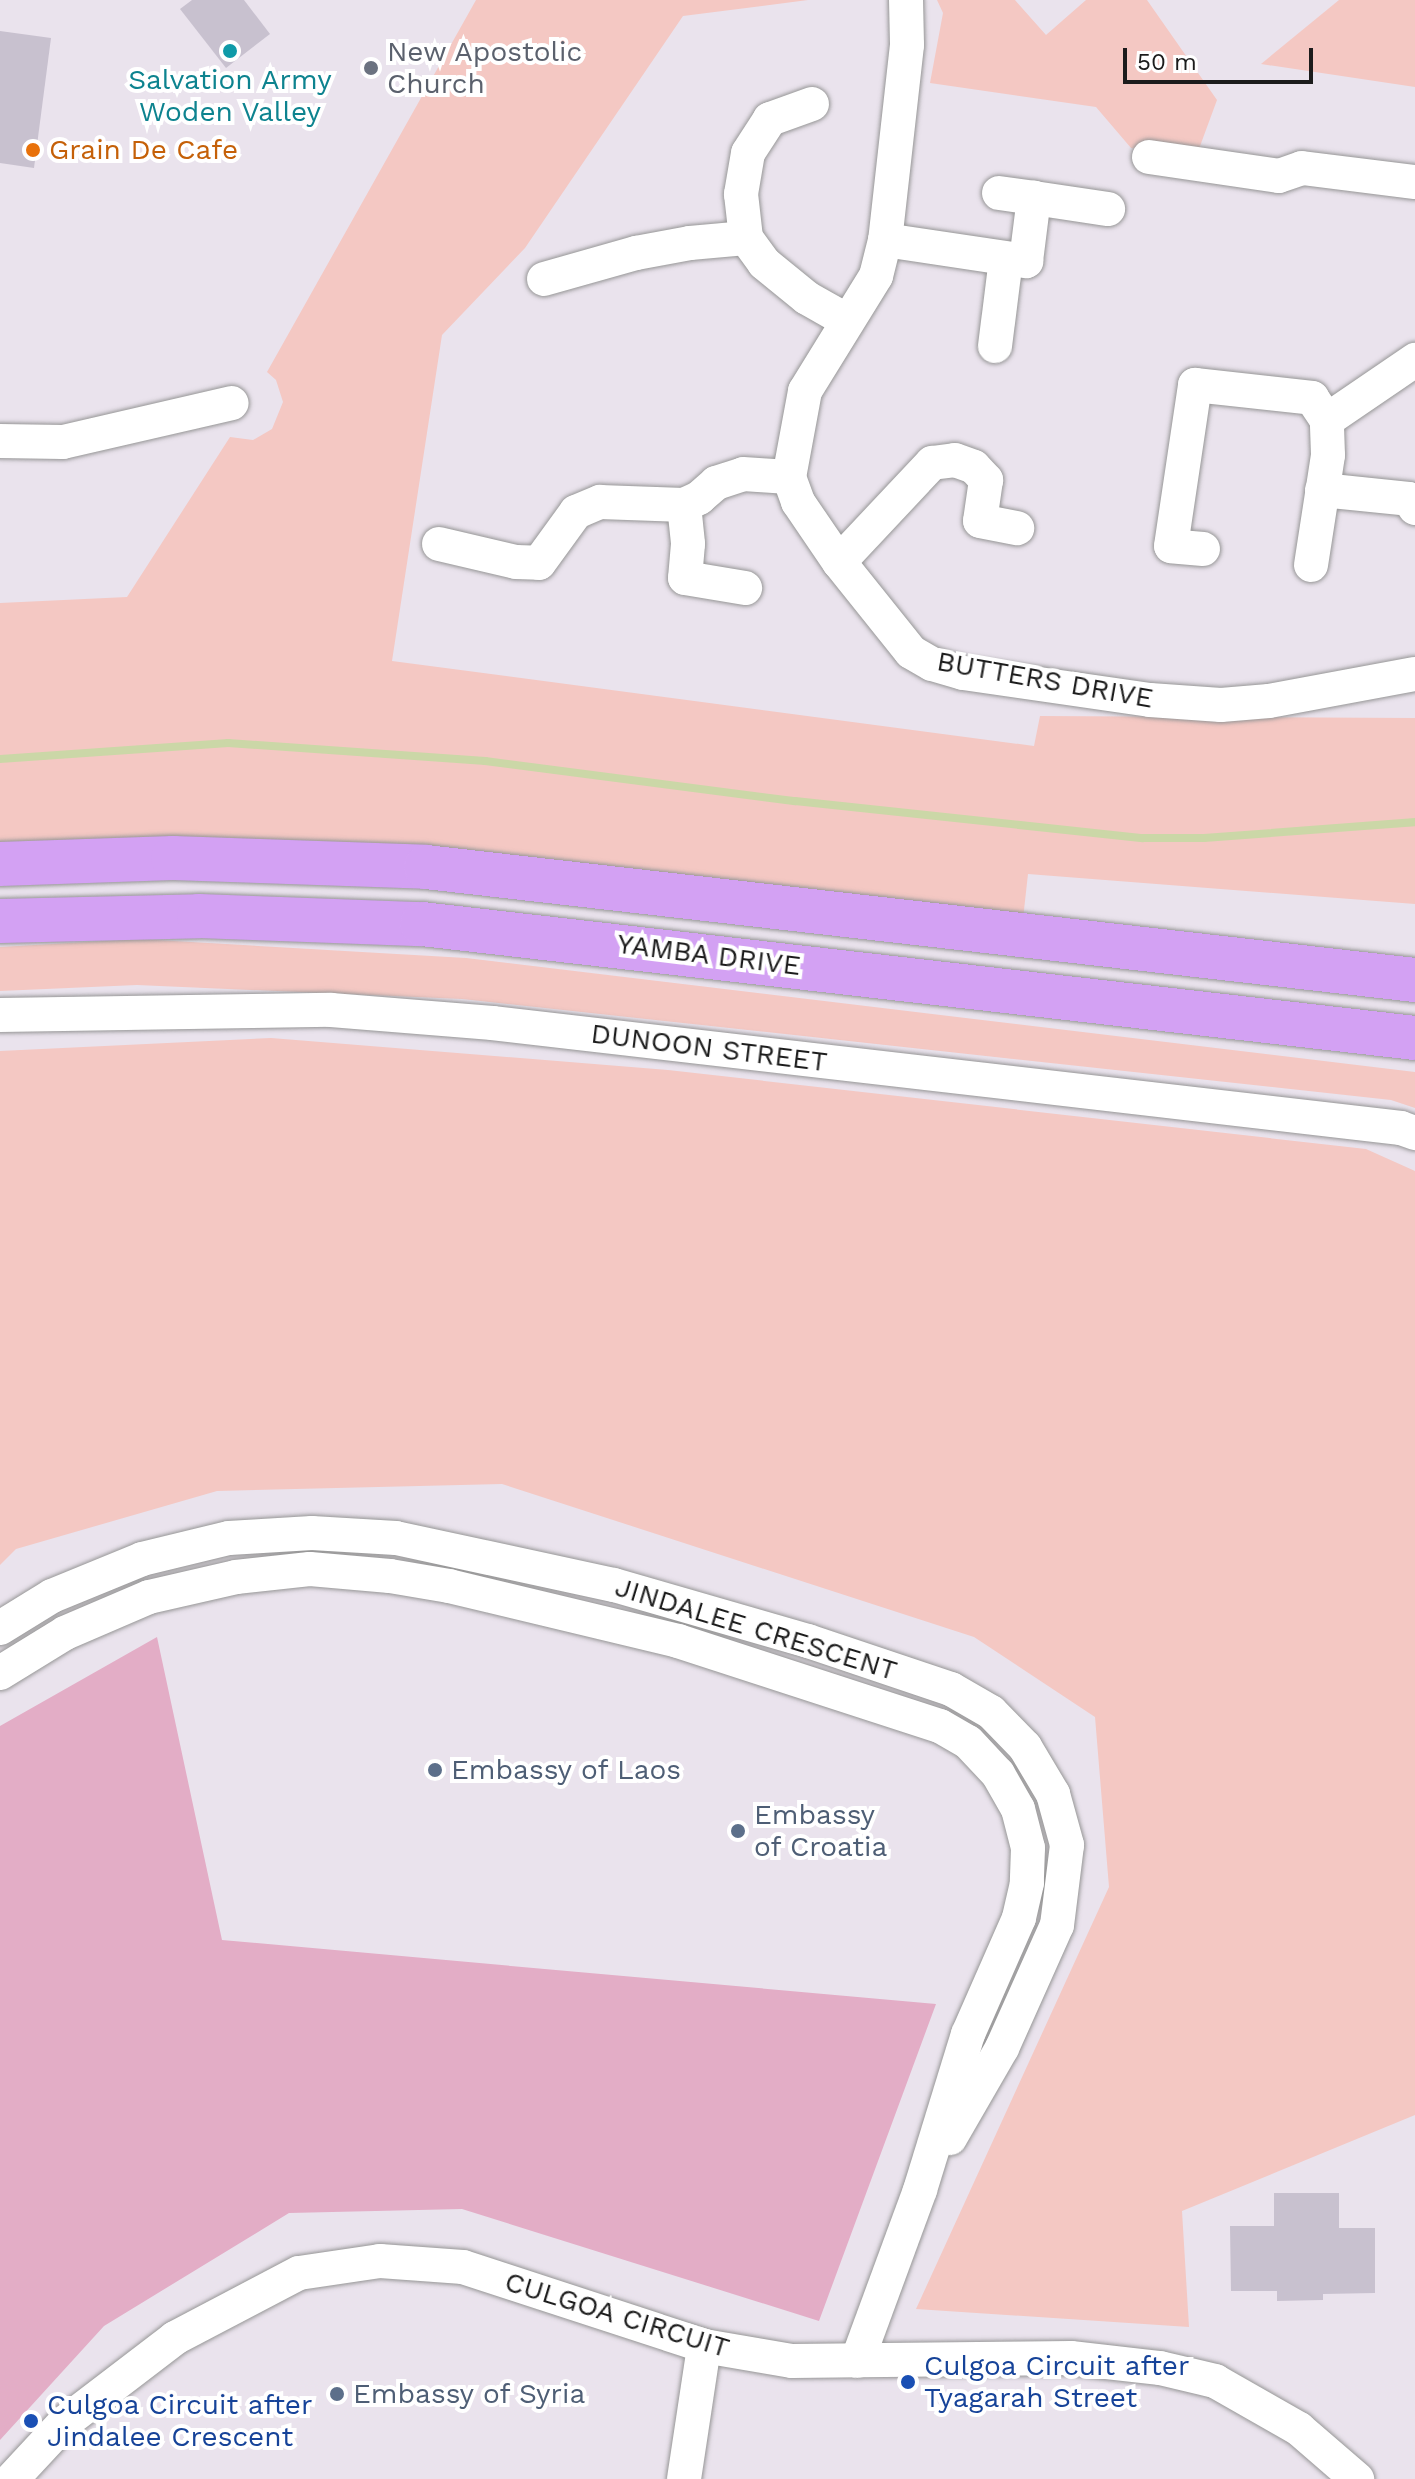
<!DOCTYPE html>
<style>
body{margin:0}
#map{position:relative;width:1415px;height:2479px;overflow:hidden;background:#eae3ed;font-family:"Work Sans",sans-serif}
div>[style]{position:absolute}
.grass>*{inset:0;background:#e3adc6}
.park>*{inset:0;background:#f4c8c3}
.stream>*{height:8px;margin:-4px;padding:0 4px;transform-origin:4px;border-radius:4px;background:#cbd7a7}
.building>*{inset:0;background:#c8c1cf}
.roads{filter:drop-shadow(0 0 2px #969696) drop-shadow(0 0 2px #969696)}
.minor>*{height:34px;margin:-17px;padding:0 17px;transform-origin:17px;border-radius:17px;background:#fff}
.major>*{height:44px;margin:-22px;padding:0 22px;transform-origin:22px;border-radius:22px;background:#d3a1f3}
.dots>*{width:22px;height:22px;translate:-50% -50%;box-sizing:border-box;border:4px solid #fff;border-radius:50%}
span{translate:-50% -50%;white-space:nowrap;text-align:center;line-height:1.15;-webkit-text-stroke:8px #fff;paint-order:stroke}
.worship-label{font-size:28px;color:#5b616d}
.left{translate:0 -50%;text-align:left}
.culture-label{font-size:28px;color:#0d838f}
.food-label{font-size:28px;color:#c56008}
.street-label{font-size:28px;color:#1c1c1c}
.service-label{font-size:28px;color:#4e5e75}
.transit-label{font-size:28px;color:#164399}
.scale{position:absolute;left:1123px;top:48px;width:190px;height:36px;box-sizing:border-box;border:4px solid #1c1c1c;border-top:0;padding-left:10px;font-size:24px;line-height:28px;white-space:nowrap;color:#1c1c1c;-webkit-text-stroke:6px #fff;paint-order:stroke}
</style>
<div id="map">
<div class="grass">
<i style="clip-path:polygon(157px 1637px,222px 1940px,936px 2004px,819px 2321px,462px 2209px,289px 2213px,104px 2326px,0 2440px,0 1726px)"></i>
</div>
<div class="park">
<i style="clip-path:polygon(476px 0,808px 0,683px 16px,525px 248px,442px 335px,392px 661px,1034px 746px,1040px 716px,1415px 718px,1415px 904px,1028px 874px,1023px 919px,0 849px,0 603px,127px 597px,230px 437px,253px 440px,272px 429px,283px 402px,276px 380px,267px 372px)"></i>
<i style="clip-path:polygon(937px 0,1015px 0,1046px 35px,1086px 0,1147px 0,1217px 100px,1196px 157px,1131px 148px,1096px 107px,930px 83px,943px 13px)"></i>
<i style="clip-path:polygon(1339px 0,1415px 0,1415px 87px,1261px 64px)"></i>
<i style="clip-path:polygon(139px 939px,466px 958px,1415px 1072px,1415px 1108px,1391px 1100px,462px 999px,137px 985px,0 991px,0 947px)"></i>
<i style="clip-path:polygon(271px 1038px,668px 1070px,1366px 1149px,1415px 1171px,1415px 2115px,1182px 2211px,1189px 2327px,916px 2309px,1109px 1887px,1095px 1717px,974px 1637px,502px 1484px,217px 1491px,16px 1549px,0 1565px,0 1051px)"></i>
</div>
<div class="stream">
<i style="left:0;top:759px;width:229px;rotate:-4deg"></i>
<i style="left:228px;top:743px;width:258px;rotate:4deg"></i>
<i style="left:485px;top:761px;width:313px;rotate:7.4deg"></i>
<i style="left:795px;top:801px;width:350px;rotate:6.1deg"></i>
<i style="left:1143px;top:838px;width:61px"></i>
<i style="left:1204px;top:838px;width:212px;rotate:-4.3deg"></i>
</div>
<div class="building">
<i style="clip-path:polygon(192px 0,244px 0,270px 34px,226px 68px,180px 9px)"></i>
<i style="clip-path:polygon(0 31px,51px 38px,34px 168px,0 163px)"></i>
<i style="clip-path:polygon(1274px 2193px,1339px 2193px,1339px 2228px,1375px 2228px,1375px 2293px,1323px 2294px,1323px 2300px,1277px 2301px,1277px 2291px,1231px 2291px,1230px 2226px,1274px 2226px)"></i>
</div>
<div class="roads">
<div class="minor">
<i style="left:906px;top:0;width:45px;rotate:88.7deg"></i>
<i style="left:907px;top:45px;width:196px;rotate:96.4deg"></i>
<i style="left:885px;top:240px;width:37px;rotate:104deg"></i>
<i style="left:876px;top:276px;width:135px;rotate:121.7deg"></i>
<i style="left:805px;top:391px;width:87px;rotate:100.5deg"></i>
<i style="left:789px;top:477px;width:27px;rotate:70deg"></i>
<i style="left:798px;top:502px;width:73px;rotate:55.7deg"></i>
<i style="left:839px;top:562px;width:115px;rotate:51.3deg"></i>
<i style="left:911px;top:652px;width:24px;rotate:30deg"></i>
<i style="left:932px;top:664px;width:32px;rotate:16deg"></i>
<i style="left:963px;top:673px;width:189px;rotate:8.2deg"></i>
<i style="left:1150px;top:700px;width:71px;rotate:4deg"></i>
<i style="left:1221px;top:705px;width:48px;rotate:-4.8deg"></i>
<i style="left:1269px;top:701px;width:148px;rotate:-10.5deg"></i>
<i style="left:812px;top:104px;width:45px;rotate:160.3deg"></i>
<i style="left:770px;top:119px;width:40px;rotate:122.9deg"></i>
<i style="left:748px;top:153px;width:42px;rotate:99.7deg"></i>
<i style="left:741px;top:194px;width:44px;rotate:83.5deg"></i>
<i style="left:746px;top:238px;width:31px;rotate:54deg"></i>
<i style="left:764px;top:263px;width:55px;rotate:39.1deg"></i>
<i style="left:807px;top:298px;width:45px;rotate:29.4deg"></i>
<i style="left:1149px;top:157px;width:131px;rotate:8.3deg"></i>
<i style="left:1279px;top:176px;width:24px;rotate:-19deg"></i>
<i style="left:1302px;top:168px;width:114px;rotate:7.1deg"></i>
<i style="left:999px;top:193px;width:35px;rotate:8deg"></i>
<i style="left:885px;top:240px;width:143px;rotate:8.5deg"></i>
<i style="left:1026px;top:261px;width:64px;rotate:-82.8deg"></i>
<i style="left:1034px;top:198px;width:75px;rotate:8.5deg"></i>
<i style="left:544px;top:279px;width:96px;rotate:-15.8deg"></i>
<i style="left:636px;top:253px;width:55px;rotate:-10.5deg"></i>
<i style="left:690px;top:243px;width:56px;rotate:-5.1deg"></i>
<i style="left:995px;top:346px;width:88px;rotate:-82.8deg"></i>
<i style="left:0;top:441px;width:63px;rotate:0.9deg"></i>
<i style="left:63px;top:442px;width:173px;rotate:-13deg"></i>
<i style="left:1322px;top:490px;width:87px;rotate:5.9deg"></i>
<i style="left:1409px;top:499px;width:11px;rotate:56deg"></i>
<i style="left:684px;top:505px;width:39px;rotate:84deg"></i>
<i style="left:688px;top:544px;width:34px;rotate:95deg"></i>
<i style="left:685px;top:578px;width:61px;rotate:9.5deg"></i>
<i style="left:439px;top:544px;width:79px;rotate:13.2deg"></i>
<i style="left:516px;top:562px;width:23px;rotate:2deg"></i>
<i style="left:539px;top:563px;width:63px;rotate:-54deg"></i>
<i style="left:576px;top:512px;width:26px;rotate:-23deg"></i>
<i style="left:600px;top:502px;width:84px;rotate:2deg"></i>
<i style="left:684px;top:505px;width:17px;rotate:-25deg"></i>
<i style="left:699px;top:498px;width:23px;rotate:-41deg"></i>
<i style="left:716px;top:483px;width:28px;rotate:-18deg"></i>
<i style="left:743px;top:474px;width:46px;rotate:3.7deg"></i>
<i style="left:1203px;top:549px;width:32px;rotate:-175deg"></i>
<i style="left:1171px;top:546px;width:163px;rotate:-81.5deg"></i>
<i style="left:1195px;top:385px;width:118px;rotate:6.3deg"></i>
<i style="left:1312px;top:398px;width:27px;rotate:56deg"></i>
<i style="left:1327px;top:420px;width:107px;rotate:-34.3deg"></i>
<i style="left:839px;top:562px;width:136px;rotate:-46.8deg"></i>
<i style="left:932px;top:463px;width:23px;rotate:-7deg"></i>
<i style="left:955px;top:460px;width:20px;rotate:20deg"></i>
<i style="left:974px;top:467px;width:18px;rotate:47deg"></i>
<i style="left:986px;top:480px;width:41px;rotate:98.3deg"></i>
<i style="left:980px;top:521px;width:38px;rotate:11deg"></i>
<i style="left:1311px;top:565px;width:111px;rotate:-81.2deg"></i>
<i style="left:1328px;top:455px;width:35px;rotate:-92deg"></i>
<i style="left:0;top:1015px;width:331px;rotate:-0.9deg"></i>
<i style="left:331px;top:1010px;width:162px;rotate:4.6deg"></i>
<i style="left:492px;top:1023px;width:915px;rotate:6.59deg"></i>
<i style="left:1401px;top:1128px;width:15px;rotate:20deg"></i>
<i style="left:0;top:1628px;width:61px;rotate:-31.6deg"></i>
<i style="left:52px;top:1596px;width:97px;rotate:-22.3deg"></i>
<i style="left:142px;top:1559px;width:89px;rotate:-13.6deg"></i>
<i style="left:229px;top:1538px;width:83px;rotate:-3.4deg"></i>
<i style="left:312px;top:1533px;width:84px;rotate:3.4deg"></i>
<i style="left:396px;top:1538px;width:223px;rotate:12.2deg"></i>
<i style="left:614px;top:1585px;width:202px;rotate:16.1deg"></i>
<i style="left:808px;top:1641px;width:151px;rotate:18.6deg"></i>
<i style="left:951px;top:1689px;width:46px;rotate:29.9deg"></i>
<i style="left:991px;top:1712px;width:49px;rotate:45.8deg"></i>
<i style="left:1025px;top:1747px;width:55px;rotate:59.2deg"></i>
<i style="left:1053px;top:1794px;width:53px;rotate:74.6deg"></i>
<i style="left:1067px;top:1845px;width:81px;rotate:97.1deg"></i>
<i style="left:1057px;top:1925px;width:135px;rotate:114.1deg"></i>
<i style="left:1002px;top:2048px;width:104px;rotate:120deg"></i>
<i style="left:0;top:1673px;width:76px;rotate:-31.6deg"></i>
<i style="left:65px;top:1633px;width:91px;rotate:-23.2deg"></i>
<i style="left:149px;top:1597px;width:89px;rotate:-12.9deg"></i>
<i style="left:236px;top:1577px;width:74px;rotate:-6.2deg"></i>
<i style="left:310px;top:1569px;width:80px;rotate:5deg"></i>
<i style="left:390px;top:1576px;width:60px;rotate:9.6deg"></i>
<i style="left:449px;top:1586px;width:236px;rotate:13.5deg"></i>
<i style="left:678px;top:1641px;width:275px;rotate:18deg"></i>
<i style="left:940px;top:1726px;width:32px;rotate:30deg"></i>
<i style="left:968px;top:1742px;width:44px;rotate:46.8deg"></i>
<i style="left:998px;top:1774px;width:40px;rotate:60.3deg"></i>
<i style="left:1018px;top:1809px;width:40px;rotate:75.6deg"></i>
<i style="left:1028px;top:1848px;width:35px;rotate:92deg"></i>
<i style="left:1027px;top:1883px;width:36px;rotate:103deg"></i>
<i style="left:1019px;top:1918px;width:127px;rotate:113.7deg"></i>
<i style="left:968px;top:2034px;width:163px;rotate:107.1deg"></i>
<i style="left:920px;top:2190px;width:182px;rotate:110.2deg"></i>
<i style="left:12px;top:2479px;width:76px;rotate:-47.1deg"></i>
<i style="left:64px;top:2423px;width:140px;rotate:-37.4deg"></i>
<i style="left:175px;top:2338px;width:140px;rotate:-27.7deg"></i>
<i style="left:299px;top:2273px;width:82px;rotate:-8.4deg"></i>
<i style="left:380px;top:2261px;width:83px;rotate:4.1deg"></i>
<i style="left:463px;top:2267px;width:254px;rotate:18.1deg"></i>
<i style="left:704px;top:2346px;width:89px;rotate:9.7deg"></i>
<i style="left:792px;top:2361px;width:279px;rotate:-0.6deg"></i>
<i style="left:1071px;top:2358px;width:90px;rotate:6.4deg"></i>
<i style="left:1160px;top:2368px;width:57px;rotate:13.3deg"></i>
<i style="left:1215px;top:2381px;width:97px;rotate:29.7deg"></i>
<i style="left:1299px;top:2429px;width:77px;rotate:40.8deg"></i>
<i style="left:684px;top:2479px;width:134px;rotate:-81.4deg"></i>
</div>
<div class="major">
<i style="left:0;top:864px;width:173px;rotate:-2deg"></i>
<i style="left:173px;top:858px;width:253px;rotate:2deg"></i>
<i style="left:426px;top:867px;width:995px;rotate:6.52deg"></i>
<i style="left:0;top:921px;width:199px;rotate:-1.4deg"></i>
<i style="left:199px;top:916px;width:223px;rotate:2.1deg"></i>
<i style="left:422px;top:924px;width:1000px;rotate:6.55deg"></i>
</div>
</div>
<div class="dots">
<i style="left:230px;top:51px;background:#0f9aa8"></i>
<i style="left:371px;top:68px;background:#6b7280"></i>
<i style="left:33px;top:150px;background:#e8710a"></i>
<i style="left:435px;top:1770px;background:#5c6f8a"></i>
<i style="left:738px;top:1831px;background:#5c6f8a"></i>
<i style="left:908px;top:2382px;background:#1a4fb4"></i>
<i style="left:337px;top:2394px;background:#5c6f8a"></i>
<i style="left:31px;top:2421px;background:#1a4fb4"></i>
</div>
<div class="worship-label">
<span class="left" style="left:387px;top:68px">New Apostolic<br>Church</span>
</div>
<div class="culture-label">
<span style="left:230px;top:96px">Salvation Army<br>Woden Valley</span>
</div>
<div class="food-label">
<span class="left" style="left:49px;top:150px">Grain De Cafe</span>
</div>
<div class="street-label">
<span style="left:1045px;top:680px;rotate:10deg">BUTTERS DRIVE</span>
<span style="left:709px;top:955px;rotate:7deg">YAMBA DRIVE</span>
<span style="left:709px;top:1048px;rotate:7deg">DUNOON STREET</span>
<span style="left:756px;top:1629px;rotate:17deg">JINDALEE CRESCENT</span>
<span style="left:617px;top:2315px;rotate:17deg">CULGOA CIRCUIT</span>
</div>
<div class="service-label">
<span class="left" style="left:451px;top:1770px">Embassy of Laos</span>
<span class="left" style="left:754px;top:1831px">Embassy<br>of Croatia</span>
<span class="left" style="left:353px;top:2394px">Embassy of Syria</span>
</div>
<div class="transit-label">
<span class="left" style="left:924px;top:2382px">Culgoa Circuit after<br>Tyagarah Street</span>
<span class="left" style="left:47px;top:2421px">Culgoa Circuit after<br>Jindalee Crescent</span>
</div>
<div class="scale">50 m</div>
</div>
